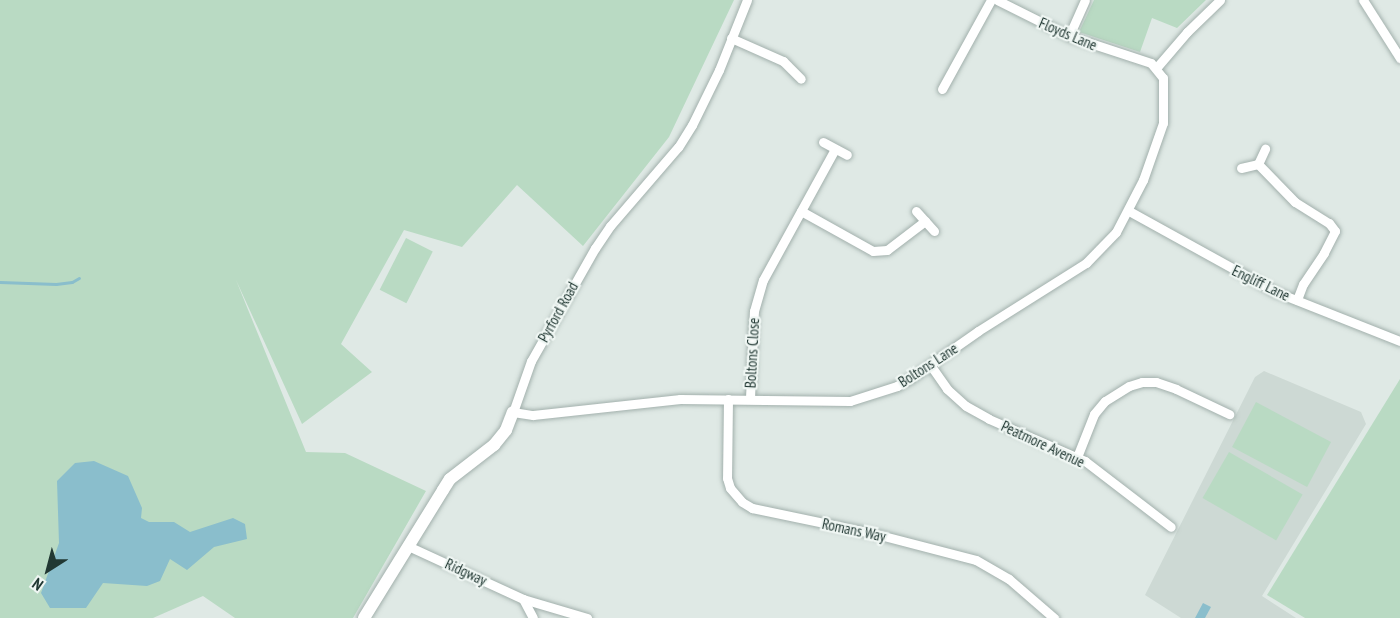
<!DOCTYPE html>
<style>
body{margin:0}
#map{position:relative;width:1400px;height:618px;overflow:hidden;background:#dfe9e5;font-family:"PT Sans Narrow",sans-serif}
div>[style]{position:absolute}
.built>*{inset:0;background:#cdd9d4}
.green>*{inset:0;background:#b9dac3;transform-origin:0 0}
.water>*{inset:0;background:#8abecc}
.stream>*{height:3px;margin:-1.5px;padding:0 1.5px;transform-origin:1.5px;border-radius:1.5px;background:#8abecc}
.roads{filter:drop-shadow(0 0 2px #a2b0ac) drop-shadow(0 0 2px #a2b0ac)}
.minor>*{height:9px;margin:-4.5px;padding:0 4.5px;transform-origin:4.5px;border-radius:4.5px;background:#fff}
.tertiary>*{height:12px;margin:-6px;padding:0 6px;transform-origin:6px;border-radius:6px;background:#fff}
span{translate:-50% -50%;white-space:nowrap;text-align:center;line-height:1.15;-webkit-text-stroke:4.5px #eff6f3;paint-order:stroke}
.street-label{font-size:15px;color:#213833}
.north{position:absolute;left:18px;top:540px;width:60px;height:60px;-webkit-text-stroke:4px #eff6f3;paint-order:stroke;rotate:216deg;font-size:16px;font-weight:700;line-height:24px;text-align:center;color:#213833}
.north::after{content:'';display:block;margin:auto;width:21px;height:27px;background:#213833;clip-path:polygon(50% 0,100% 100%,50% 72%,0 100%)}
</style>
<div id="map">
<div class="built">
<i style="clip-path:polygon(1264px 371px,1361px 412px,1366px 424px,1262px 596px,1296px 618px,1181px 618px,1145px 595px,1255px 377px)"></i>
</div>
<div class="green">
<i style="clip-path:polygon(0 0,734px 0,669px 137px,583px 246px,517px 185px,462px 247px,404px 230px,341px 344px,372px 372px,302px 424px,236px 280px,306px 452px,345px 453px,426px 491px,353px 618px,235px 618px,203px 596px,153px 618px,0 618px)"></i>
<i style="clip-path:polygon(1094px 0,1206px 0,1177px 28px,1152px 18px,1140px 52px,1079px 32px)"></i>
<i style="left:406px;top:238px;width:30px;height:58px;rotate:27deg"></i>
<i style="clip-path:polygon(1400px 379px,1400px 618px,1305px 618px,1267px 595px)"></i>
<i style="left:1256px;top:402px;width:85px;height:51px;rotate:28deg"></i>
<i style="left:1229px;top:452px;width:85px;height:53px;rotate:30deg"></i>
</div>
<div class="water">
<i style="clip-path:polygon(94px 461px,128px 476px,142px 508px,141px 518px,149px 522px,174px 522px,190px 532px,233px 518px,245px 524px,247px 539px,214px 547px,187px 570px,170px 559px,160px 581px,147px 586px,103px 583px,86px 608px,50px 608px,41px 593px,59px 543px,57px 481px,75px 463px)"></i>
<i style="clip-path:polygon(1203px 603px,1211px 607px,1205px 618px,1195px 618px)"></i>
</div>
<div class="stream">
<i style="left:0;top:282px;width:56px;rotate:2deg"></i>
<i style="left:56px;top:284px;width:16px;rotate:-7deg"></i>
<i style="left:72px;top:282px;width:8px;rotate:-30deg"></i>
</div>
<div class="roads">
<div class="minor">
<i style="left:747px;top:0;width:75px;rotate:111.8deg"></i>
<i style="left:719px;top:70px;width:61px;rotate:116.1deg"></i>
<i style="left:692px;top:125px;width:26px;rotate:122deg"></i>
<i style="left:678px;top:147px;width:104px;rotate:130.7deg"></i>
<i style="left:610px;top:226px;width:27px;rotate:124deg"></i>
<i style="left:595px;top:248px;width:130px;rotate:119.5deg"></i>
<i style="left:531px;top:361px;width:54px;rotate:109.4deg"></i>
<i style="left:513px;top:412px;width:20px;rotate:9deg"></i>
<i style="left:533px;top:415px;width:148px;rotate:-6.2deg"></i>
<i style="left:680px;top:399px;width:170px;rotate:0.7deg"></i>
<i style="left:850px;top:401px;width:49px;rotate:-17.7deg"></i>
<i style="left:897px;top:386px;width:16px;rotate:-30deg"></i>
<i style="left:911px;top:378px;width:82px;rotate:-35deg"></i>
<i style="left:978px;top:331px;width:128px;rotate:-32.2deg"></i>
<i style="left:1086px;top:263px;width:43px;rotate:-45.9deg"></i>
<i style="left:1116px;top:232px;width:59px;rotate:-62.6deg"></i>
<i style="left:1143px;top:180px;width:60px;rotate:-70.7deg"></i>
<i style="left:1163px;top:123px;width:45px;rotate:-90deg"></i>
<i style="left:1163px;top:78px;width:19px;rotate:-129deg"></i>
<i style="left:1151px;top:63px;width:86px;rotate:-161.8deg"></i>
<i style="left:1069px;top:36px;width:80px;rotate:-153.4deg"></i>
<i style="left:1363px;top:0;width:69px;rotate:57.5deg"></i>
<i style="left:1069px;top:36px;width:39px;rotate:-66deg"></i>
<i style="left:731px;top:38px;width:57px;rotate:23.9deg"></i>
<i style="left:783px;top:61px;width:25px;rotate:45deg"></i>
<i style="left:1157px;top:67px;width:46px;rotate:-49.4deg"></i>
<i style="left:1187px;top:32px;width:46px;rotate:-44.1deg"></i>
<i style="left:942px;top:89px;width:102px;rotate:-61.2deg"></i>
<i style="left:823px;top:142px;width:27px;rotate:28deg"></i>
<i style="left:1258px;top:164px;width:53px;rotate:45.8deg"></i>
<i style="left:1295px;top:202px;width:40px;rotate:32deg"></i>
<i style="left:1329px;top:223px;width:10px;rotate:53deg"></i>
<i style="left:1335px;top:231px;width:25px;rotate:117deg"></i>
<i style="left:1324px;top:253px;width:37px;rotate:124deg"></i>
<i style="left:1303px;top:284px;width:17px;rotate:111deg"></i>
<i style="left:1241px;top:168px;width:17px;rotate:-13deg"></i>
<i style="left:1258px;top:164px;width:17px;rotate:-65deg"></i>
<i style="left:801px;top:211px;width:82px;rotate:29.1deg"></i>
<i style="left:873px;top:251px;width:14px;rotate:-4deg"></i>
<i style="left:887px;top:250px;width:48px;rotate:-37.3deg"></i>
<i style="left:916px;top:211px;width:27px;rotate:48deg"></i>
<i style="left:1129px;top:211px;width:168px;rotate:28.9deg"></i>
<i style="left:1276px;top:292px;width:133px;rotate:21.6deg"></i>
<i style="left:931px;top:366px;width:28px;rotate:55deg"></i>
<i style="left:947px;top:389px;width:25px;rotate:42deg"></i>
<i style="left:966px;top:406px;width:26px;rotate:29deg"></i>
<i style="left:989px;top:419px;width:105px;rotate:23.6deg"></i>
<i style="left:1085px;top:461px;width:108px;rotate:37.5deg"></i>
<i style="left:750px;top:398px;width:87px;rotate:-87.4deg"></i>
<i style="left:754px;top:311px;width:32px;rotate:-74deg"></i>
<i style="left:763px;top:280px;width:149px;rotate:-61.2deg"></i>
<i style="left:728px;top:399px;width:79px;rotate:90.7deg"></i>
<i style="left:727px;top:478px;width:10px;rotate:73deg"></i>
<i style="left:730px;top:488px;width:18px;rotate:49deg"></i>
<i style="left:742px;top:502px;width:12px;rotate:31deg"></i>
<i style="left:752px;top:508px;width:123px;rotate:11.8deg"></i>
<i style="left:872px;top:533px;width:107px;rotate:14.6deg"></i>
<i style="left:976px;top:560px;width:38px;rotate:30deg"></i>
<i style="left:1009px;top:579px;width:60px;rotate:40.9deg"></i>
<i style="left:1077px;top:457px;width:46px;rotate:-68.4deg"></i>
<i style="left:1094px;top:414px;width:17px;rotate:-50deg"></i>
<i style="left:1105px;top:401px;width:28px;rotate:-32deg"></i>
<i style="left:1129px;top:386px;width:14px;rotate:-17deg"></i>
<i style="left:1142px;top:382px;width:14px"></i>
<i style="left:1156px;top:382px;width:21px;rotate:19deg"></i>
<i style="left:1176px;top:389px;width:59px;rotate:25.3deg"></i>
<i style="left:408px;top:546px;width:127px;rotate:24.7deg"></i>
<i style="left:523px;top:599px;width:67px;rotate:16.5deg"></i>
<i style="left:523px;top:599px;width:21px;rotate:62deg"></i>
</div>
<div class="tertiary">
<i style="left:364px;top:618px;width:150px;rotate:-58.3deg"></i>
<i style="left:443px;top:490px;width:13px;rotate:-58deg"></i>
<i style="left:450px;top:479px;width:56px;rotate:-37.7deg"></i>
<i style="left:494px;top:445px;width:19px;rotate:-51deg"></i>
<i style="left:506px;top:430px;width:19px;rotate:-69deg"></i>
</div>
</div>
<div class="street-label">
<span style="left:1068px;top:34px;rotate:23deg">Floyds Lane</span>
<span style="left:1261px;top:283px;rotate:26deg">Engliff Lane</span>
<span style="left:558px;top:312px;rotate:-61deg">Pyrford Road</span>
<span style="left:752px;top:353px;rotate:-87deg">Boltons Close</span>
<span style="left:928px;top:365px;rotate:-33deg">Boltons Lane</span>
<span style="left:1043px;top:444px;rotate:25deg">Peatmore Avenue</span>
<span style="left:854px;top:530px;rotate:12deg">Romans Way</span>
<span style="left:466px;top:572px;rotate:25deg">Ridgway</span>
</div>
<div class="north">N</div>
</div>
